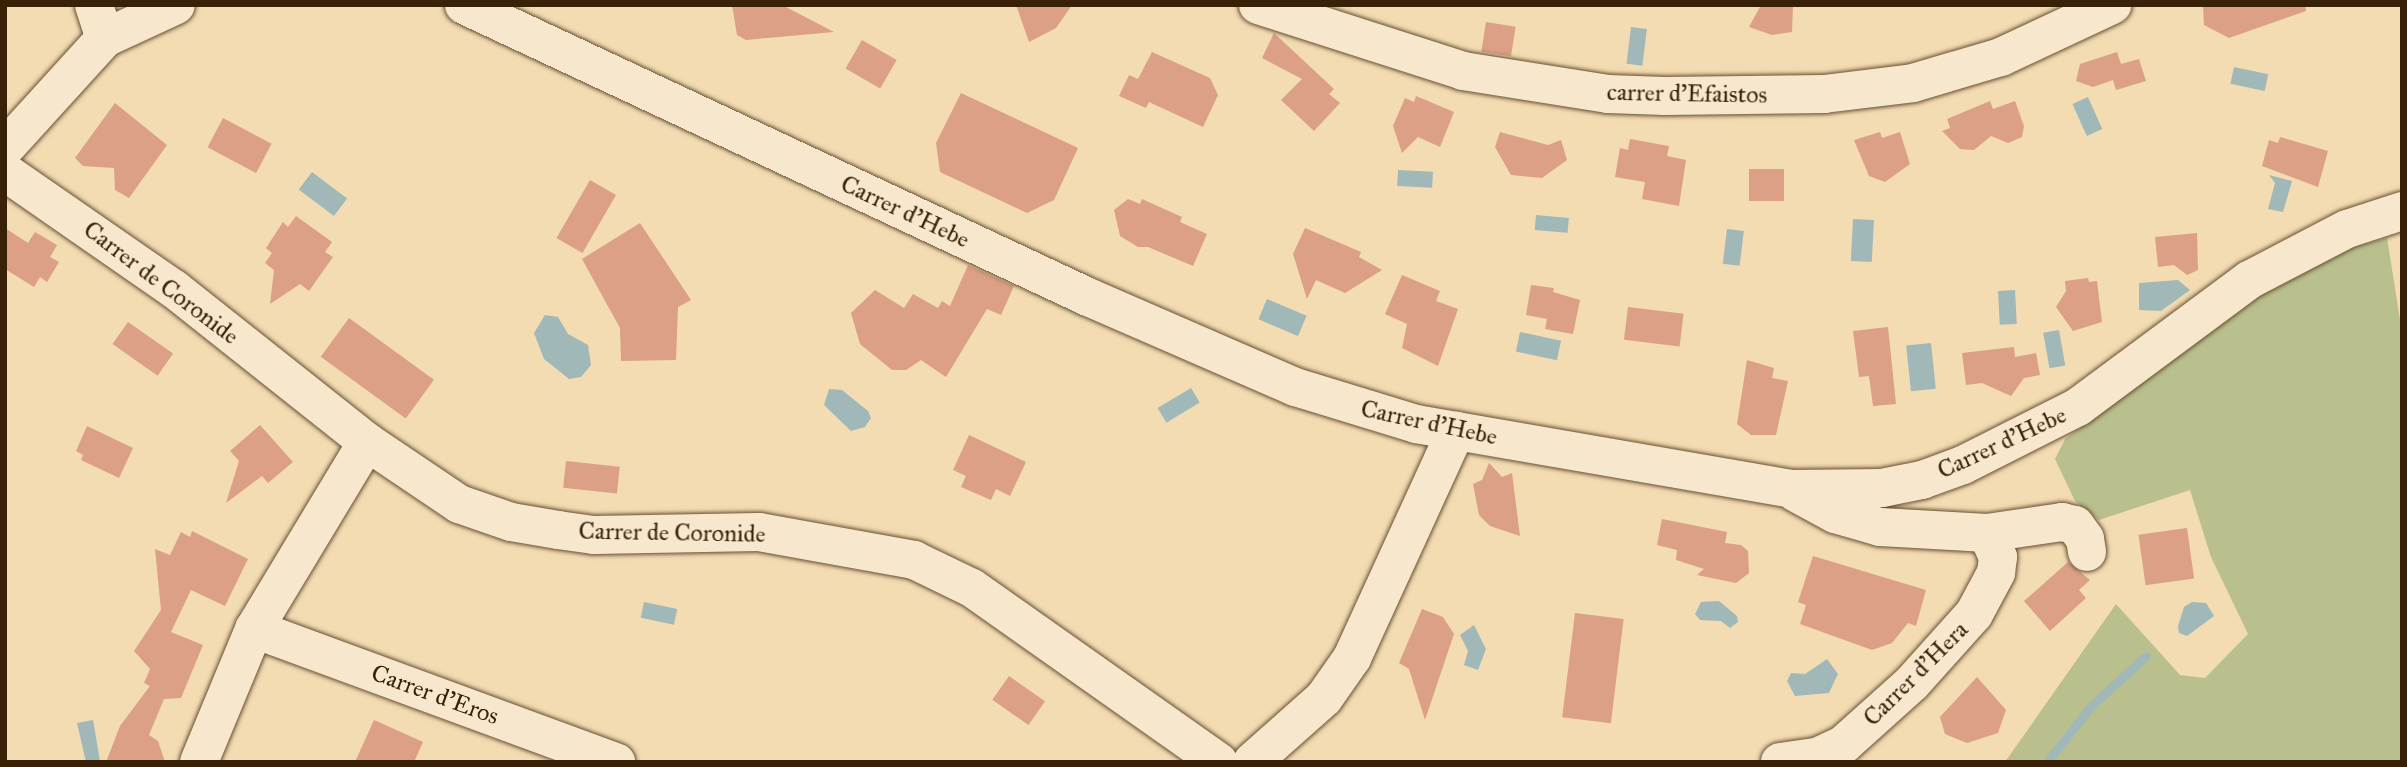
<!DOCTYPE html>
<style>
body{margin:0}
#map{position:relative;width:2407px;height:767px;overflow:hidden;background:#f3dbb2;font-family:"IM FELL Great Primer",serif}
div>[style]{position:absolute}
.green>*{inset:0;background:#b9c08d}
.water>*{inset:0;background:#a1b8b9;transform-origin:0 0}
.stream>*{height:9px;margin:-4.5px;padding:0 4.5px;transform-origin:4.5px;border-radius:4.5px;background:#a1b8b9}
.building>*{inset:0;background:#dba085;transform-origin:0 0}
.roads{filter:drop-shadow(0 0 2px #675032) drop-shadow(0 0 2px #675032)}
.minor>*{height:38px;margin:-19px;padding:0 19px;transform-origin:19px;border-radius:19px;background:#f7e8cd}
span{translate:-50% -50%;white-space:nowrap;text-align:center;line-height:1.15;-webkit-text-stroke:5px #f7e8cd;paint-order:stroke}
.street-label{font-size:24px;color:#382107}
.frame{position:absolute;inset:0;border:7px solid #382107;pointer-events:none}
</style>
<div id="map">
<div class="green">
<i style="clip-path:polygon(2387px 238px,2402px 332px,2402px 762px,2005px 762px,2116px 604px,2180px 675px,2205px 678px,2248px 634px,2211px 557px,2190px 490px,2099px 520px,2075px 501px,2055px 459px,2065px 439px,2281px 280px,2348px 249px)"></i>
</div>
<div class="water">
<i style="left:1631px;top:27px;width:16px;height:37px;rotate:7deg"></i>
<i style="left:2234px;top:67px;width:35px;height:17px;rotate:12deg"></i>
<i style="left:2088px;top:97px;width:35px;height:17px;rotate:66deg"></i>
<i style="left:1398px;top:170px;width:35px;height:16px;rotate:3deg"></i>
<i style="left:312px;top:172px;width:44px;height:22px;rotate:37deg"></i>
<i style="clip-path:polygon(2269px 175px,2292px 181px,2283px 212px,2268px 209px,2275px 183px)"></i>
<i style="left:1536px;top:215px;width:33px;height:15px;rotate:5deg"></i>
<i style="left:1853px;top:219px;width:21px;height:42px;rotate:3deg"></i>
<i style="left:1727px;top:229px;width:17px;height:35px;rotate:7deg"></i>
<i style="clip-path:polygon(2178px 280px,2190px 290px,2161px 311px,2139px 310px,2139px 283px)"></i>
<i style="left:2015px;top:290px;width:34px;height:17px;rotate:87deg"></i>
<i style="left:1267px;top:299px;width:43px;height:22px;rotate:23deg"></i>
<i style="clip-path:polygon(545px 315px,558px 317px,568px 334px,588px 345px,591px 365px,581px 377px,569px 379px,544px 359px,534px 333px)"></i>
<i style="left:2059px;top:330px;width:36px;height:16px;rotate:80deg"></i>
<i style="left:1520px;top:332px;width:42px;height:20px;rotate:12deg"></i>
<i style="left:1931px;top:343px;width:46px;height:25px;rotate:84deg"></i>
<i style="left:1191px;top:388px;width:17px;height:39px;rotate:59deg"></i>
<i style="clip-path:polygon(829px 389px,842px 390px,868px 411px,871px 418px,865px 427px,851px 431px,824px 405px)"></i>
<i style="clip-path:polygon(1719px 601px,1737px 616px,1738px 622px,1730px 628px,1721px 621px,1700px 620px,1695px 614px,1701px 602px)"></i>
<i style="left:644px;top:602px;width:34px;height:16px;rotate:12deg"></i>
<i style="clip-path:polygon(2192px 602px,2206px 603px,2214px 616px,2187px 636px,2179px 633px,2178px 626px,2184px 607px)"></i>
<i style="clip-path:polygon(1474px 625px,1486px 649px,1478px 670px,1464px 665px,1468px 651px,1460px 635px)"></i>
<i style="clip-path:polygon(1827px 659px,1838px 674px,1829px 693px,1795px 696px,1787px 681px,1791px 673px,1805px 674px)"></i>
<i style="clip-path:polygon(93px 720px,100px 761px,86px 762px,77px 723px)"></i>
</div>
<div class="stream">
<i style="left:2047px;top:762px;width:71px;rotate:-51.8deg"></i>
<i style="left:2091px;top:706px;width:74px;rotate:-42.3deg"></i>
</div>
<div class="building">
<i style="clip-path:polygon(732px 5px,782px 5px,834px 32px,746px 40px,737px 35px)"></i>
<i style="clip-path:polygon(1016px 5px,1072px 5px,1056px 28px,1029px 42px)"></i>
<i style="clip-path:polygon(1761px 5px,1793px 5px,1792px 32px,1772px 35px,1749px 27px)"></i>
<i style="clip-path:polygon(2203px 5px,2305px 5px,2306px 11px,2229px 38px,2204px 25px)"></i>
<i style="left:1486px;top:22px;width:30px;height:30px;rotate:9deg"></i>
<i style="clip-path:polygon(1274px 33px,1334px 89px,1329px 94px,1340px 103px,1314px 131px,1281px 100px,1302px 79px,1262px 58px)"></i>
<i style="left:862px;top:40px;width:40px;height:33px;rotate:30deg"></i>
<i style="clip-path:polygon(1152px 52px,1210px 78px,1218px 95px,1203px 127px,1149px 102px,1146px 108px,1119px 96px,1129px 75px,1138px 79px)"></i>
<i style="clip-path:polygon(2117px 52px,2121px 64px,2139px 59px,2146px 81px,2116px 90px,2113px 80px,2093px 87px,2076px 81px,2080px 64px)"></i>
<i style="clip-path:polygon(961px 93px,1078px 148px,1054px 200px,1027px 213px,940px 172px,936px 143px)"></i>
<i style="clip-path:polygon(1416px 96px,1454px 112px,1440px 147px,1418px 137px,1402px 153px,1393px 126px,1405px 98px,1414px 102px)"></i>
<i style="clip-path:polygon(1990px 101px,1993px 109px,2015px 101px,2024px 126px,2022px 137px,2008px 143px,1991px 136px,1974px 150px,1960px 149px,1942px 131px,1950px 128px,1947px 119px)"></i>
<i style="clip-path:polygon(115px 103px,167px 145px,129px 198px,115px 190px,114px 168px,83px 166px,75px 158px)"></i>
<i style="left:223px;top:118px;width:55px;height:33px;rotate:28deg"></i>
<i style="clip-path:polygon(1500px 132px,1548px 145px,1561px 140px,1567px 160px,1542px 178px,1511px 175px,1495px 147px)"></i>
<i style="clip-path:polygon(1880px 132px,1882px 138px,1900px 132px,1910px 164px,1885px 182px,1869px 176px,1854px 140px)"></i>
<i style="clip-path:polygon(2280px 137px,2328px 151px,2318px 187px,2262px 166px,2269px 140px,2278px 143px)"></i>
<i style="clip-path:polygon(1630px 139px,1669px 146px,1667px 156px,1686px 160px,1679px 206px,1642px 199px,1645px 182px,1615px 177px,1620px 148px,1628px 150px)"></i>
<i style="left:1749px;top:169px;width:35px;height:32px"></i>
<i style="left:590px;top:180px;width:30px;height:67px;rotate:30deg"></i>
<i style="clip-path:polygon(1128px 199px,1140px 204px,1142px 199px,1182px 217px,1180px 222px,1207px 234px,1193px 266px,1148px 247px,1138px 247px,1120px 236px,1114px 210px)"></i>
<i style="clip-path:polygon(296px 216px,332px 242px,325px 252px,333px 257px,309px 291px,300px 284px,270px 304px,274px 270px,265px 263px,272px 253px,266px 248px,283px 222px,288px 227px)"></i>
<i style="clip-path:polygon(640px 223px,691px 300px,678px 307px,676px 360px,621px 361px,620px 328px,582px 259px)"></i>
<i style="clip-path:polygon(5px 228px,28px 243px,35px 232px,57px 245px,50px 257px,59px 262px,47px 282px,40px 277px,34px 287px,5px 269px)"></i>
<i style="clip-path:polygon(1305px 228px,1361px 252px,1359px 257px,1382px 270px,1345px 293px,1316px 280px,1307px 299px,1293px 254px)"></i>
<i style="clip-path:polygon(2197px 233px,2198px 270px,2187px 275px,2174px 265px,2158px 267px,2155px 237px)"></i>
<i style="clip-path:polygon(968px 265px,1014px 286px,1001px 315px,987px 309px,946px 377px,921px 360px,906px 370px,892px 370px,860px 344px,851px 313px,875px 290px,904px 308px,913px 294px,938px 308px,942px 301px,950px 306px)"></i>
<i style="clip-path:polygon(1402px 275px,1440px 291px,1436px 301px,1458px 309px,1438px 366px,1402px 348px,1407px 324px,1385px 314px)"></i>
<i style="clip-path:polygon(2088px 278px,2089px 282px,2097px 281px,2102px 322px,2073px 331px,2056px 307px,2066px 291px,2065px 281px)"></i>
<i style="clip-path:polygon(1531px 285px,1554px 288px,1553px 292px,1580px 300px,1573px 334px,1545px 329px,1547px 319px,1526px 315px)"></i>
<i style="left:1628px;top:307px;width:56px;height:33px;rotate:7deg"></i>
<i style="left:349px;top:318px;width:105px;height:48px;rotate:36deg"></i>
<i style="left:128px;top:322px;width:55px;height:27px;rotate:35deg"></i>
<i style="clip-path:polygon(1888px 327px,1896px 404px,1873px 406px,1869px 376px,1859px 377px,1853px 331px)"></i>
<i style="clip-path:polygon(2014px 347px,2015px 357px,2036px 353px,2040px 375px,2024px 378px,2011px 396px,1982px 383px,1966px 385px,1962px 353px)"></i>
<i style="clip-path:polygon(1747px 360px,1774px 368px,1772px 378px,1788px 381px,1776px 435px,1751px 435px,1737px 424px)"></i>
<i style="clip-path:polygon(260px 425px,293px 462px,268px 483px,262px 476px,226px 503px,239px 461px,230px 451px)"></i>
<i style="clip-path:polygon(87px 426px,133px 448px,119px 478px,81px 460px,83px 455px,76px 451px)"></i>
<i style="clip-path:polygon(969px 435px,1026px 462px,1010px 496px,996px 489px,991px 500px,961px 487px,966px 476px,953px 470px)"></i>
<i style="left:566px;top:461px;width:54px;height:27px;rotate:6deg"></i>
<i style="clip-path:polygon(1489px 463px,1502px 477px,1512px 473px,1520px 536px,1490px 526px,1479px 515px,1473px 484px,1482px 480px)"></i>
<i style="clip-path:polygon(1662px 519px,1727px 532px,1725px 543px,1741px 545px,1748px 551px,1749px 573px,1736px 583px,1697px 575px,1704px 569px,1676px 560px,1677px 550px,1657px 545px)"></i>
<i style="left:2187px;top:528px;width:51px;height:49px;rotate:82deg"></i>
<i style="clip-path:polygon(192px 531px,248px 559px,225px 606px,191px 590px,171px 632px,203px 645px,181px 698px,164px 699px,149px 735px,158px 741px,165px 762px,106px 762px,120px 726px,150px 686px,144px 683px,150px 669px,134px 651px,161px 610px,155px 549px,170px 555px,181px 532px,190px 537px)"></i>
<i style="clip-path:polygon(1813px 556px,1926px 590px,1916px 626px,1908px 623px,1892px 643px,1872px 650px,1800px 624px,1806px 605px,1798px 602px)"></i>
<i style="clip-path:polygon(2068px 562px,2090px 580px,2079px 590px,2086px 598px,2050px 631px,2024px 601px)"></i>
<i style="clip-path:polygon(1422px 609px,1443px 617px,1454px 634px,1425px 720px,1409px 669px,1399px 663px)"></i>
<i style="left:1575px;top:613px;width:49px;height:105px;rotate:7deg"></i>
<i style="left:1009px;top:676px;width:44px;height:29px;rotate:35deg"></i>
<i style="clip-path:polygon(1977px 677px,2006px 710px,1998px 733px,1967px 743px,1945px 734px,1940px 717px)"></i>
<i style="clip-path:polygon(374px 720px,423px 742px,414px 762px,355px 762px)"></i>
</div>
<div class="roads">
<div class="minor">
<i style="left:94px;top:5px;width:35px;rotate:72deg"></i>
<i style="left:464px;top:5px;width:689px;rotate:25.08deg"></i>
<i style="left:1088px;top:297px;width:226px;rotate:23.5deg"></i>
<i style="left:1295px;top:387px;width:127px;rotate:17deg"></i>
<i style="left:1416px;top:424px;width:381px;rotate:9.8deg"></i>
<i style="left:1791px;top:489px;width:91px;rotate:-0.6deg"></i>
<i style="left:1882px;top:488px;width:41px;rotate:-11.3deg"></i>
<i style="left:1922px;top:480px;width:44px;rotate:-20.1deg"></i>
<i style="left:1963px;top:465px;width:129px;rotate:-26.8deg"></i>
<i style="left:2078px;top:407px;width:213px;rotate:-36.6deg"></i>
<i style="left:2249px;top:280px;width:110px;rotate:-27.5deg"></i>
<i style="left:2347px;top:229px;width:58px;rotate:-18.1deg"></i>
<i style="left:1258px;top:5px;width:215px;rotate:17.8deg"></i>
<i style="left:1463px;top:71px;width:147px;rotate:9deg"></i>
<i style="left:1608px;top:94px;width:57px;rotate:2deg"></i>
<i style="left:1665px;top:96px;width:159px;rotate:-0.7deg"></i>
<i style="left:1824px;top:94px;width:90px;rotate:-7deg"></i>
<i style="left:1913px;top:83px;width:92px;rotate:-16.5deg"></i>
<i style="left:2001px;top:57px;width:123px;rotate:-25.1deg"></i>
<i style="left:5px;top:148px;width:149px;rotate:-47.7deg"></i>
<i style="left:105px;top:38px;width:78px;rotate:-24.9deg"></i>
<i style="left:5px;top:172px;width:206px;rotate:34.7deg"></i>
<i style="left:174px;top:289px;width:246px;rotate:38.4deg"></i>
<i style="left:367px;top:442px;width:111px;rotate:34deg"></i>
<i style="left:459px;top:504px;width:55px;rotate:19.1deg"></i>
<i style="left:511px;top:522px;width:48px;rotate:9.7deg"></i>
<i style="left:558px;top:530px;width:36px;rotate:8deg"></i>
<i style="left:594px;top:535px;width:165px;rotate:-1deg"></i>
<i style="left:759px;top:532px;width:158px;rotate:10.2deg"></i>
<i style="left:914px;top:560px;width:64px;rotate:25.8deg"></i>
<i style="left:972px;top:588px;width:302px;rotate:35.2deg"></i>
<i style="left:367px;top:442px;width:218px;rotate:121.1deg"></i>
<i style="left:254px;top:629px;width:386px;rotate:20.2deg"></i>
<i style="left:1987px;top:533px;width:76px;rotate:-8.3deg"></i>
<i style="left:2062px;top:522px;width:13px;rotate:13deg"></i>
<i style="left:2075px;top:525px;width:17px;rotate:54deg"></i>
<i style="left:2085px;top:539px;width:13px;rotate:81deg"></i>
<i style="left:199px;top:762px;width:144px;rotate:-67.5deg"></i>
<i style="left:1252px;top:762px;width:96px;rotate:-41.6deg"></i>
<i style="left:1324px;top:698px;width:49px;rotate:-55deg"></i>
<i style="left:1352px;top:658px;width:250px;rotate:-65.4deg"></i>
<i style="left:1780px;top:762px;width:37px;rotate:-8deg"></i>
<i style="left:1817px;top:757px;width:29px;rotate:-25deg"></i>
<i style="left:1843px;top:745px;width:93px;rotate:-41.9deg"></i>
<i style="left:1912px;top:683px;width:93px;rotate:-48.1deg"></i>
<i style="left:1974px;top:614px;width:47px;rotate:-61.8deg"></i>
<i style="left:1996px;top:573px;width:16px;rotate:-83deg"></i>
<i style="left:1998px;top:557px;width:26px;rotate:-115deg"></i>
<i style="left:1987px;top:533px;width:107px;rotate:-176.8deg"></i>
<i style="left:1880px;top:527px;width:47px;rotate:-163.9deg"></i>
<i style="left:1835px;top:514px;width:44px;rotate:-151.7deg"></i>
</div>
</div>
<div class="street-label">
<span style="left:1687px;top:94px;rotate:1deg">carrer d'Efaistos</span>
<span style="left:905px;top:212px;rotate:25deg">Carrer d'Hebe</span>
<span style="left:161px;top:283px;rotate:37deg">Carrer de Coronide</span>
<span style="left:1429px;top:423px;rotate:12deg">Carrer d'Hebe</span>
<span style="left:2002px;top:443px;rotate:-25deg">Carrer d'Hebe</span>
<span style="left:672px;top:533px;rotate:1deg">Carrer de Coronide</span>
<span style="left:1916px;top:674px;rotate:-45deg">Carrer d'Hera</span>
<span style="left:435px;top:695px;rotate:20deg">Carrer d'Eros</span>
</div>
<div class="frame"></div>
</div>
